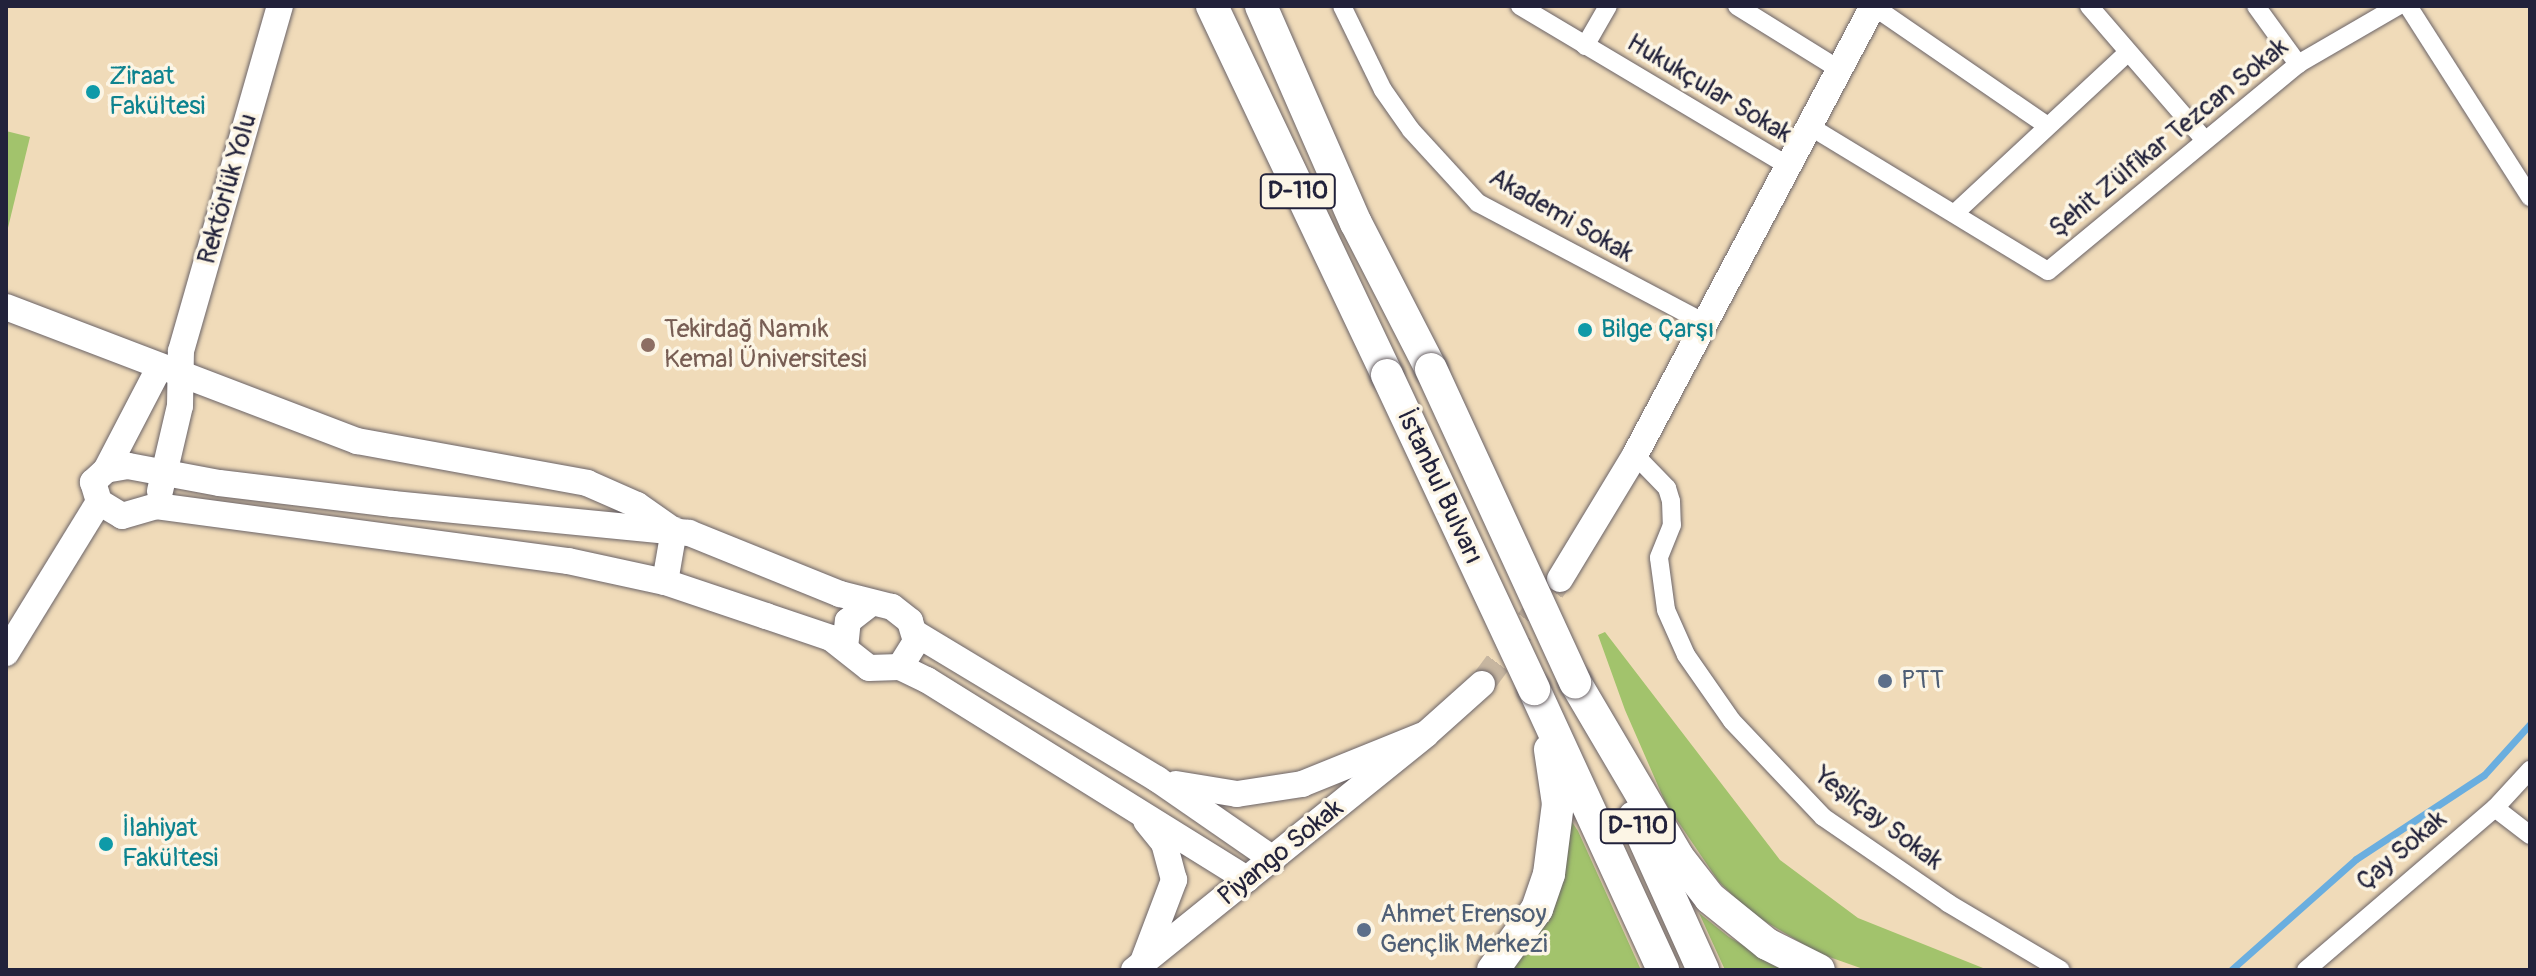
<!DOCTYPE html>
<meta charset="utf-8">
<style>
body{margin:0}
#map{position:relative;width:2536px;height:976px;overflow:hidden;background:#f0dbb9;font-family:Pangolin,sans-serif}
div>[style]{position:absolute}
.green>*{inset:0;background:#a2c36c}
.stream>*{height:7px;margin:-3.5px;padding:0 3.5px;transform-origin:3.5px;border-radius:3.5px;background:#6aaedf}
.secondary-tunnel>*{height:26px;margin-top:-13px;transform-origin:0;background:repeating-linear-gradient(90deg,#c7b6a0 0 26px,transparent 0 39px)}
.roads{filter:drop-shadow(0 0 2px #6a6367) drop-shadow(0 0 2px #6a6367)}
.street>*{height:18px;margin:-9px;padding:0 9px;transform-origin:9px;border-radius:9px;background:#fff}
.secondary>*{height:26px;margin:-13px;padding:0 13px;transform-origin:13px;border-radius:13px;background:#fff}
.highway>*{height:32px;margin:-16px;padding:0 16px;transform-origin:16px;border-radius:16px;background:#fff}
.bridges{filter:drop-shadow(0 0 2px #6a6367) drop-shadow(0 0 2px #6a6367)}
.highway-bridge>*{height:32px;margin:-16px;padding:0 16px;transform-origin:16px;border-radius:16px;background:#fff}
.dots>*{width:22px;height:22px;translate:-50% -50%;box-sizing:border-box;border:4px solid #fcf5e5;border-radius:50%}
span{translate:-50% -50%;white-space:nowrap;text-align:center;line-height:1.15;-webkit-text-stroke:7px #fcf5e5;paint-order:stroke}
.shield-label span{padding:2px 6px;background:#fcf5e5;border:2px solid;border-radius:6px;-webkit-text-stroke-width:0}
.shield-label{font-size:24px;color:#22223b;font-weight:700}
.culture-label{font-size:26px;color:#0d838f}
.left{translate:0 -50%;text-align:left}
.street-label{font-size:26px;color:#22223b}
.education-label{font-size:26px;color:#785e54}
.service-label{font-size:26px;color:#4e5e75}
.frame{position:absolute;inset:0;border:8px solid #22223b;pointer-events:none}
</style>
<div id="map">
<div class="green">
<i style="clip-path:polygon(6px 131px,30px 137px,6px 236px)"></i>
<i style="clip-path:polygon(1605px 632px,1780px 860px,1858px 918px,1988px 970px,1866px 970px,1818px 953px,1751px 913px,1719px 882px,1666px 804px,1625px 710px,1598px 635px)"></i>
<i style="clip-path:polygon(1572px 822px,1578px 831px,1641px 970px,1507px 970px,1566px 861px)"></i>
<i style="clip-path:polygon(1699px 913px,1729px 937px,1786px 970px,1725px 970px)"></i>
</div>
<div class="stream">
<i style="left:2231px;top:970px;width:167px;rotate:-41.6deg"></i>
<i style="left:2356px;top:859px;width:153px;rotate:-33.3deg"></i>
<i style="left:2484px;top:775px;width:69px;rotate:-48deg"></i>
</div>
<div class="secondary-tunnel">
<i style="left:1482px;top:684px;width:131px;rotate:-53.4deg"></i>
</div>
<div class="roads">
<div class="street">
<i style="left:1342px;top:6px;width:93px;rotate:64deg"></i>
<i style="left:1383px;top:90px;width:49px;rotate:55deg"></i>
<i style="left:1411px;top:130px;width:99px;rotate:47.5deg"></i>
<i style="left:1478px;top:203px;width:255px;rotate:27.9deg"></i>
<i style="left:1520px;top:6px;width:314px;rotate:30.8deg"></i>
<i style="left:1737px;top:6px;width:123px;rotate:31.8deg"></i>
<i style="left:1873px;top:6px;width:210px;rotate:34.5deg"></i>
<i style="left:2089px;top:6px;width:174px;rotate:49.2deg"></i>
<i style="left:2256px;top:6px;width:72px;rotate:54.1deg"></i>
<i style="left:2408px;top:6px;width:227px;rotate:57.4deg"></i>
<i style="left:1585px;top:46px;width:46px;rotate:-60.1deg"></i>
<i style="left:1811px;top:127px;width:277px;rotate:31.3deg"></i>
<i style="left:2048px;top:271px;width:325px;rotate:-39.6deg"></i>
<i style="left:2298px;top:64px;width:116px;rotate:-30.1deg"></i>
<i style="left:1955px;top:213px;width:236px;rotate:-42.9deg"></i>
<i style="left:1635px;top:455px;width:46px;rotate:45.9deg"></i>
<i style="left:1667px;top:488px;width:14px;rotate:73deg"></i>
<i style="left:1671px;top:501px;width:24px;rotate:88deg"></i>
<i style="left:1672px;top:525px;width:35px;rotate:112deg"></i>
<i style="left:1659px;top:558px;width:52px;rotate:82.3deg"></i>
<i style="left:1666px;top:610px;width:49px;rotate:66deg"></i>
<i style="left:1686px;top:655px;width:80px;rotate:55.1deg"></i>
<i style="left:1732px;top:721px;width:132px;rotate:46.5deg"></i>
<i style="left:1823px;top:817px;width:152px;rotate:34.5deg"></i>
<i style="left:1948px;top:903px;width:131px;rotate:30.7deg"></i>
<i style="left:2495px;top:808px;width:44px;rotate:37.6deg"></i>
<i style="left:2306px;top:970px;width:249px;rotate:-40.6deg"></i>
<i style="left:2495px;top:808px;width:52px;rotate:-47.4deg"></i>
</div>
<div class="secondary">
<i style="left:6px;top:307px;width:376px;rotate:20.9deg"></i>
<i style="left:357px;top:441px;width:234px;rotate:10.3deg"></i>
<i style="left:587px;top:483px;width:55px;rotate:23.7deg"></i>
<i style="left:637px;top:505px;width:40px;rotate:34.9deg"></i>
<i style="left:106px;top:470px;width:115px;rotate:-62.5deg"></i>
<i style="left:160px;top:491px;width:87px;rotate:-76.8deg"></i>
<i style="left:180px;top:406px;width:55px;rotate:-89deg"></i>
<i style="left:181px;top:351px;width:359px;rotate:-74deg"></i>
<i style="left:1560px;top:579px;width:145px;rotate:-58.8deg"></i>
<i style="left:1635px;top:455px;width:508px;rotate:-62.07deg"></i>
<i style="left:665px;top:582px;width:53px;rotate:-80.2deg"></i>
<i style="left:915px;top:633px;width:283px;rotate:31.1deg"></i>
<i style="left:1157px;top:779px;width:141px;rotate:34.6deg"></i>
<i style="left:845px;top:648px;width:27px;rotate:-84deg"></i>
<i style="left:848px;top:621px;width:29px;rotate:-38deg"></i>
<i style="left:6px;top:653px;width:177px;rotate:-58.4deg"></i>
<i style="left:900px;top:667px;width:31px;rotate:-58deg"></i>
<i style="left:916px;top:641px;width:21px;rotate:-107deg"></i>
<i style="left:910px;top:621px;width:23px;rotate:-142deg"></i>
<i style="left:892px;top:607px;width:54px;rotate:-166deg"></i>
<i style="left:840px;top:594px;width:163px;rotate:-158deg"></i>
<i style="left:689px;top:533px;width:297px;rotate:-174.4deg"></i>
<i style="left:393px;top:504px;width:175px;rotate:-173.1deg"></i>
<i style="left:219px;top:483px;width:93px;rotate:-169.4deg"></i>
<i style="left:128px;top:466px;width:22px;rotate:170deg"></i>
<i style="left:106px;top:470px;width:18px;rotate:137deg"></i>
<i style="left:93px;top:482px;width:21px;rotate:73deg"></i>
<i style="left:99px;top:502px;width:27px;rotate:31deg"></i>
<i style="left:122px;top:516px;width:35px;rotate:-16deg"></i>
<i style="left:156px;top:506px;width:416px;rotate:7.6deg"></i>
<i style="left:568px;top:561px;width:99px;rotate:12.2deg"></i>
<i style="left:665px;top:582px;width:107px;rotate:18.6deg"></i>
<i style="left:766px;top:616px;width:69px;rotate:18.7deg"></i>
<i style="left:831px;top:638px;width:48px;rotate:38.3deg"></i>
<i style="left:869px;top:668px;width:31px;rotate:-2deg"></i>
<i style="left:900px;top:667px;width:30px;rotate:26deg"></i>
<i style="left:927px;top:680px;width:377px;rotate:31.9deg"></i>
<i style="left:1176px;top:784px;width:62px;rotate:9.3deg"></i>
<i style="left:1237px;top:794px;width:66px;rotate:-8.7deg"></i>
<i style="left:1302px;top:784px;width:134px;rotate:-22deg"></i>
<i style="left:1426px;top:734px;width:75px;rotate:-41.8deg"></i>
<i style="left:1144px;top:959px;width:85px;rotate:-69.2deg"></i>
<i style="left:1174px;top:880px;width:38px;rotate:-105deg"></i>
<i style="left:1164px;top:843px;width:28px;rotate:-129deg"></i>
<i style="left:1134px;top:970px;width:375px;rotate:-38.9deg"></i>
</div>
<div class="highway">
<i style="left:1212px;top:6px;width:408px;rotate:64.6deg"></i>
<i style="left:1261px;top:6px;width:237px;rotate:66.4deg"></i>
<i style="left:1356px;top:223px;width:164px;rotate:62.8deg"></i>
<i style="left:1575px;top:682px;width:203px;rotate:59.5deg"></i>
<i style="left:1678px;top:857px;width:52px;rotate:52deg"></i>
<i style="left:1710px;top:898px;width:73px;rotate:38.9deg"></i>
<i style="left:1767px;top:944px;width:58px;rotate:26.6deg"></i>
<i style="left:1534px;top:689px;width:309px;rotate:65.3deg"></i>
<i style="left:1634px;top:817px;width:168px;rotate:65.7deg"></i>
<i style="left:1493px;top:970px;width:75px;rotate:-54.2deg"></i>
<i style="left:1537px;top:909px;width:37px;rotate:-71deg"></i>
<i style="left:1549px;top:874px;width:71px;rotate:-82.7deg"></i>
<i style="left:1558px;top:804px;width:55px;rotate:-98.4deg"></i>
</div>
</div>
<div class="bridges">
<div class="highway-bridge">
<i style="left:1431px;top:369px;width:345px;rotate:65.3deg"></i>
<i style="left:1387px;top:375px;width:347px;rotate:64.9deg"></i>
</div>
</div>
<div class="dots">
<i style="left:93px;top:92px;background:#0f9aa8"></i>
<i style="left:1585px;top:330px;background:#0f9aa8"></i>
<i style="left:648px;top:345px;background:#8d6e63"></i>
<i style="left:1885px;top:681px;background:#5c6f8a"></i>
<i style="left:106px;top:844px;background:#0f9aa8"></i>
<i style="left:1364px;top:930px;background:#5c6f8a"></i>
</div>
<div class="shield-label">
<span style="left:1298px;top:191px">D-110</span>
<span style="left:1638px;top:826px">D-110</span>
</div>
<div class="culture-label">
<span class="left" style="left:109px;top:92px">Ziraat<br>Fakültesi</span>
<span class="left" style="left:1601px;top:330px">Bilge Çarşı</span>
<span class="left" style="left:122px;top:844px">İlahiyat<br>Fakültesi</span>
</div>
<div class="street-label">
<span style="left:1709px;top:89px;rotate:31deg">Hukukçular Sokak</span>
<span style="left:2169px;top:138px;rotate:-39deg">Şehit Zülfikar Tezcan Sokak</span>
<span style="left:228px;top:189px;rotate:-74deg">Rektörlük Yolu</span>
<span style="left:1561px;top:216px;rotate:30deg">Akademi Sokak</span>
<span style="left:1439px;top:487px;rotate:65deg">İstanbul Bulvarı</span>
<span style="left:1878px;top:819px;rotate:37deg">Yeşilçay Sokak</span>
<span style="left:2402px;top:851px;rotate:-40deg">Çay Sokak</span>
<span style="left:1281px;top:853px;rotate:-39deg">Piyango Sokak</span>
</div>
<div class="education-label">
<span class="left" style="left:664px;top:345px">Tekirdağ Namık<br>Kemal Üniversitesi</span>
</div>
<div class="service-label">
<span class="left" style="left:1901px;top:681px">PTT</span>
<span class="left" style="left:1380px;top:930px">Ahmet Erensoy<br>Gençlik Merkezi</span>
</div>
<div class="frame"></div>
</div>
